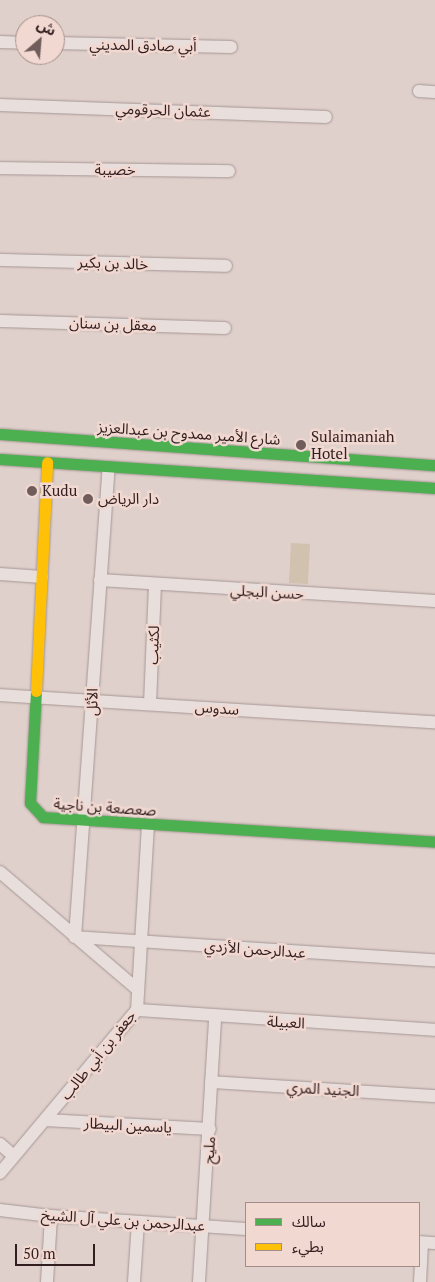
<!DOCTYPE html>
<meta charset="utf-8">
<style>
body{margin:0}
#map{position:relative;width:435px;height:1282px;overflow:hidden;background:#e0d0cb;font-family:"PT Serif","Noto Sans Arabic",serif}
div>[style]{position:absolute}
.green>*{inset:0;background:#d1c1af;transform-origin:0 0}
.roads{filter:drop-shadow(0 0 1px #a59795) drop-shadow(0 0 1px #a59795)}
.street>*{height:12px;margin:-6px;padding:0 6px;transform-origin:6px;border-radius:6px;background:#e8dedc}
.fast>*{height:11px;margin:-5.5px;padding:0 5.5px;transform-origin:5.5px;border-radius:5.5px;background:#4caf50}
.slow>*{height:11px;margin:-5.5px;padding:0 5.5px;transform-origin:5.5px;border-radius:5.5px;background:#ffc107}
.dots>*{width:14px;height:14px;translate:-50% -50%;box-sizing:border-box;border:2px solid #f1d8d1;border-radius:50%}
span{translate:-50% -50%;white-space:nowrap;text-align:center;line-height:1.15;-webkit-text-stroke:5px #f1d8d1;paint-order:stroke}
.street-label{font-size:15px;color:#321e1e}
.poi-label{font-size:15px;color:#321e1e}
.left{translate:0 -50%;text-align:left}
.legend{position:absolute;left:245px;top:1202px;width:175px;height:65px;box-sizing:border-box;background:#f1d8d1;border:1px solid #a58e89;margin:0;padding:6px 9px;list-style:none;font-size:15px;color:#321e1e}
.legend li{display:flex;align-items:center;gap:10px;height:25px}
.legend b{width:25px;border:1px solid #a58e89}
.north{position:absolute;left:15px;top:15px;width:50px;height:50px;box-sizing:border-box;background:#f1d8d1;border:1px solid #a58e89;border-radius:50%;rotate:27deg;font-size:14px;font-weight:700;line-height:20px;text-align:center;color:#321e1e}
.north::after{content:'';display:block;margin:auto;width:18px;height:22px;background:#6f5c5b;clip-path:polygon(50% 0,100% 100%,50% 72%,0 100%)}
.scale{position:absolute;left:15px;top:1244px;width:80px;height:22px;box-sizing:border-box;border:2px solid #321e1e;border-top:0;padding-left:6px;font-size:15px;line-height:18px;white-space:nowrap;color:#321e1e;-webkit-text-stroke:4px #f1d8d1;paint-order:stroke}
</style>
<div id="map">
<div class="green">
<i style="left:291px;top:543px;width:19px;height:40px;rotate:3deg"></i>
</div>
<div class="roads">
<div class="street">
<i style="left:0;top:42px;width:25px;rotate:2deg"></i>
<i style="left:55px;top:43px;width:176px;rotate:1.3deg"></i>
<i style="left:419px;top:91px;width:16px;rotate:4deg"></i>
<i style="left:0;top:105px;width:326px;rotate:2.1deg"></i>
<i style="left:0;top:168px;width:229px;rotate:0.8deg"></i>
<i style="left:0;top:260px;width:226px;rotate:1.5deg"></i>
<i style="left:0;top:321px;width:225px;rotate:1.8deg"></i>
<i style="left:0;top:574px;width:42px;rotate:4.1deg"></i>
<i style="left:100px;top:580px;width:336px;rotate:3.6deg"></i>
<i style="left:0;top:695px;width:436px;rotate:3.6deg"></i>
<i style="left:150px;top:704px;width:118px;rotate:-87.6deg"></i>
<i style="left:0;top:872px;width:180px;rotate:40.5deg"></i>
<i style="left:75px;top:937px;width:470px;rotate:-85.9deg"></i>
<i style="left:75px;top:937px;width:361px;rotate:3.7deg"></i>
<i style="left:137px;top:1010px;width:299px;rotate:3.8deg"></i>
<i style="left:211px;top:1082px;width:224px;rotate:3.6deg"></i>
<i style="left:45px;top:1120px;width:165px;rotate:3.1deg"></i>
<i style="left:0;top:1144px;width:18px;rotate:41deg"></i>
<i style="left:0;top:1173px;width:213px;rotate:-50deg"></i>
<i style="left:137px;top:1010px;width:185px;rotate:-86.6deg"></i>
<i style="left:0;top:1210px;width:51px;rotate:6.7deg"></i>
<i style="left:51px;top:1216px;width:195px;rotate:3.8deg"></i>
<i style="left:419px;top:1242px;width:16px;rotate:4deg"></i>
<i style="left:47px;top:1282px;width:66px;rotate:-86.5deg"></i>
<i style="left:134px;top:1282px;width:60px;rotate:-86.2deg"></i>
<i style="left:199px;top:1282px;width:265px;rotate:-86.5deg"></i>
<i style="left:420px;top:1282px;width:39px;rotate:-87deg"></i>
</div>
<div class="fast">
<i style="left:0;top:434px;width:436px;rotate:4.1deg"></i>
<i style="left:0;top:459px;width:436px;rotate:3.8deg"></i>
<i style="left:36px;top:691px;width:112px;rotate:93.1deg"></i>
<i style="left:30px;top:803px;width:19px;rotate:47deg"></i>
<i style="left:43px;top:817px;width:393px;rotate:3.6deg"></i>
</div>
<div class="slow">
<i style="left:36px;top:691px;width:229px;rotate:-87.2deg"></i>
</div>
</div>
<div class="dots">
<i style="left:301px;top:445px;background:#6f5c5b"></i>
<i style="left:32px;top:491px;background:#6f5c5b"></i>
<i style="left:88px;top:499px;background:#6f5c5b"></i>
</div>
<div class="street-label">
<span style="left:143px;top:45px;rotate:1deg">أبي صادق المديني</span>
<span style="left:163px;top:110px;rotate:2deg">عثمان الحرقومي</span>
<span style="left:115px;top:170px">خصيبة</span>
<span style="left:113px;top:263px;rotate:2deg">خالد بن بكير</span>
<span style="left:113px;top:324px;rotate:2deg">معقل بن سنان</span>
<span style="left:189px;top:433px;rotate:4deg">شارع الأمير ممدوح بن عبدالعزيز</span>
<span style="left:267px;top:592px;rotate:3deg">حسن البجلي</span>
<span style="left:153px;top:645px;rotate:-88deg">لكثيب</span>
<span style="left:92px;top:702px;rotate:-89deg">الأثل</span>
<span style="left:217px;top:708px;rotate:4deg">سدوس</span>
<span style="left:105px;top:807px;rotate:4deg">صعصعة بن ناجية</span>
<span style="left:255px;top:949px;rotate:4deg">عبدالرحمن الأزدي</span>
<span style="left:286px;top:1022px;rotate:3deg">العبيلة</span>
<span style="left:98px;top:1055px;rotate:-51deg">جعفر بن أبي طالب</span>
<span style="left:323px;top:1089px;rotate:3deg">الجنيد المري</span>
<span style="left:128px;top:1125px;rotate:3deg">ياسمين البيطار</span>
<span style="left:209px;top:1150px;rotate:-86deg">مليح</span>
<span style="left:123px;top:1220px;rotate:4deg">عبدالرحمن بن علي آل الشيخ</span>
</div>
<div class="poi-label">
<span class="left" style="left:311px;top:445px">Sulaimaniah<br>Hotel</span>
<span class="left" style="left:42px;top:491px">Kudu</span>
<span class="left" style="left:98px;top:499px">دار الرياض</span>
</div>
<ul class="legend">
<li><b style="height:6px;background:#4caf50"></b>سالك</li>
<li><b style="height:6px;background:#ffc107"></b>بطيء</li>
</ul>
<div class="north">ش</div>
<div class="scale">50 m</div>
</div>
